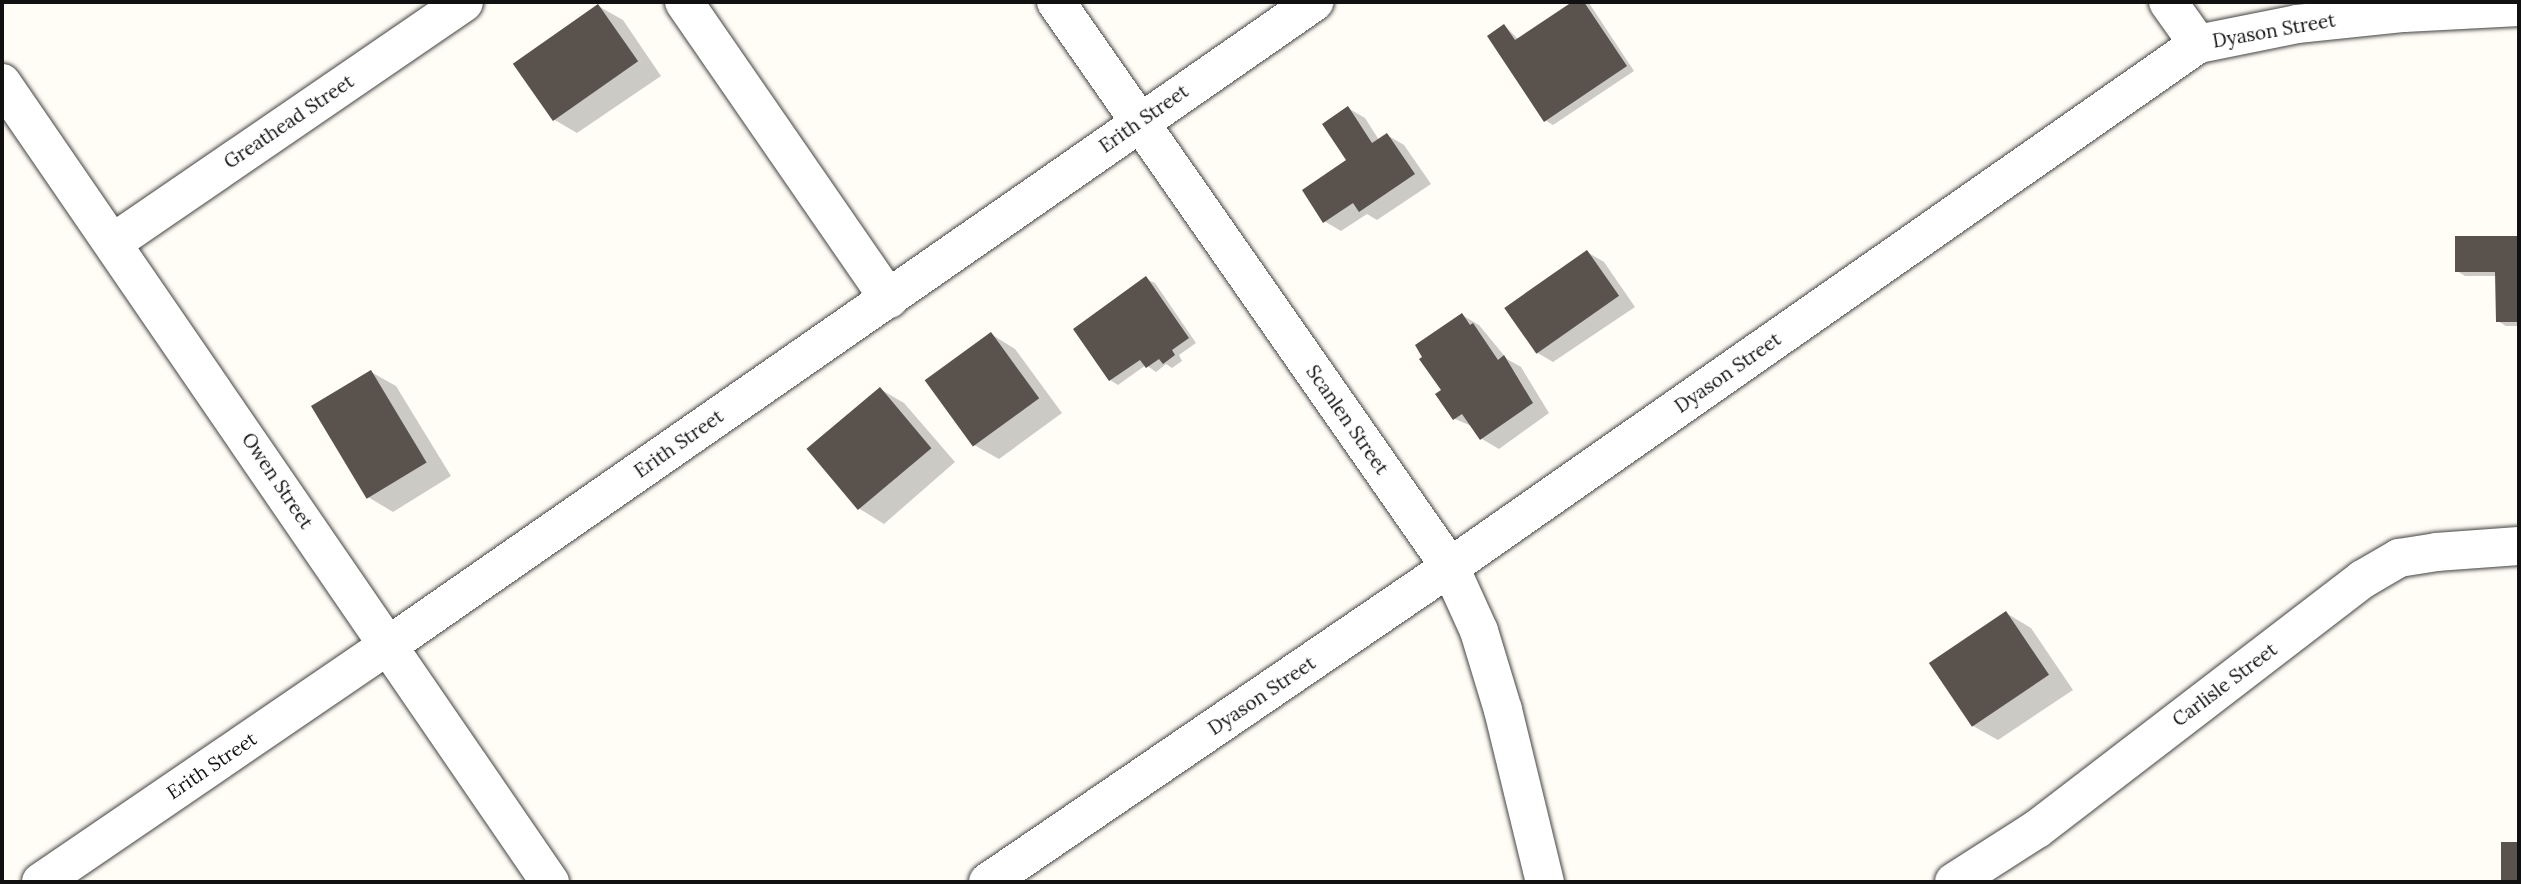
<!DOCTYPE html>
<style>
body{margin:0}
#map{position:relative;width:2521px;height:884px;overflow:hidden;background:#fffdf5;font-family:Lora,serif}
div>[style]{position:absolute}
.shadow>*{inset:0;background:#0003}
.building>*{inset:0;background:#5a524d;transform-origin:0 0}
.roads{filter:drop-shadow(0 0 2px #444) drop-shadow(0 0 2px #444)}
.minor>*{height:38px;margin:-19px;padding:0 19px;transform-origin:19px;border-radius:19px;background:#fff}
span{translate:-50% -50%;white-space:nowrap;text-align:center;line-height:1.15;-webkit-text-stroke:7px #fff;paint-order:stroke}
.street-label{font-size:19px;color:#111}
.frame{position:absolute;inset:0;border:4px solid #111;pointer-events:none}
</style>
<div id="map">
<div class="shadow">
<i style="clip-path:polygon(1575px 2px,1589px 3px,1634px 71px,1553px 125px,1545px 120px,1505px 26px,1519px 40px)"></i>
<i style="clip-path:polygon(598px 6px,623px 20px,661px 76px,577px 133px,553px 119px)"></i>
<i style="clip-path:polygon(1348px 108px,1365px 118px,1379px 140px,1387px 135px,1404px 145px,1431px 184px,1377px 220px,1367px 214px,1341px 231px,1324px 221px,1348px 161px)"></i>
<i style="clip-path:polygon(2457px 238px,2519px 238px,2519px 326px,2506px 326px,2498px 321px,2497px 276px,2465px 276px,2457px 271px)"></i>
<i style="clip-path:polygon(1587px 252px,1604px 262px,1635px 307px,1553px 362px,1536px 352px)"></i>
<i style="clip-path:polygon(1146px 279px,1155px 283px,1196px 343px,1179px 355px,1182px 361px,1172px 368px,1166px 364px,1156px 372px,1146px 365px,1118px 385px,1110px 380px)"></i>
<i style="clip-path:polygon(1462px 315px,1479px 325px,1507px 359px,1521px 367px,1549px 413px,1499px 449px,1482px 439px,1474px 427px,1455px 419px,1443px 390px)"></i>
<i style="clip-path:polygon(991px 334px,1015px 349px,1062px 413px,999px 459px,974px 445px)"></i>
<i style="clip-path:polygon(371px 372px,396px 386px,451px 476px,393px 512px,368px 497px)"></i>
<i style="clip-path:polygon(880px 389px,904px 403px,955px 462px,884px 524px,860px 509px)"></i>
<i style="clip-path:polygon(2006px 613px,2031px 628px,2073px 690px,1998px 740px,1973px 726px)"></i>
</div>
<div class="building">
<i style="clip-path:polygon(1572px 2px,1584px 2px,1627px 66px,1544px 122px,1487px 36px,1504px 24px,1515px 40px)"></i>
<i style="left:598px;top:4px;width:70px;height:104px;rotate:55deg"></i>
<i style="clip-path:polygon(1348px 106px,1372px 143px,1387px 133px,1415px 174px,1359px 212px,1353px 203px,1323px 223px,1302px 190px,1346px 160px,1322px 124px)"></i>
<i style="clip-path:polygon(2455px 236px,2519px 236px,2519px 322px,2496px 322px,2495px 272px,2455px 272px)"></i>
<i style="left:1587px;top:250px;width:56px;height:101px;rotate:55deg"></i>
<i style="clip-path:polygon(1146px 276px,1189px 338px,1172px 350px,1175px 355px,1163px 364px,1159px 359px,1146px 368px,1140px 360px,1109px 381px,1073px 329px)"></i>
<i style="clip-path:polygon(1462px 313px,1470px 325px,1473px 323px,1498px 360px,1504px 355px,1533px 403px,1480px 440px,1462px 414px,1453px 420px,1435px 394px,1441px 390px,1419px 359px,1422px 357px,1415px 345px)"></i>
<i style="left:991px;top:332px;width:82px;height:82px;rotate:54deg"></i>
<i style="left:371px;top:370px;width:108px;height:70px;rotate:59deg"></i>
<i style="left:880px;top:387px;width:80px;height:96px;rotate:50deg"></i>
<i style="left:2006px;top:611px;width:77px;height:93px;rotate:56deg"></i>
<i style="left:2501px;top:842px;width:18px;height:40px"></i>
</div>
<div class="roads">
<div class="minor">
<i style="left:684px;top:2px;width:361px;rotate:55.4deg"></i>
<i style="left:1056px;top:2px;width:689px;rotate:55.11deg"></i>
<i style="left:1450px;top:567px;width:70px;rotate:65.6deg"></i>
<i style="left:1479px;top:631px;width:83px;rotate:73.1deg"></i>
<i style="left:1503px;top:710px;width:177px;rotate:76.3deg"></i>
<i style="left:2168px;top:2px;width:52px;rotate:54.5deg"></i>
<i style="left:2px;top:83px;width:969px;rotate:55.56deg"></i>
<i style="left:114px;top:242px;width:424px;rotate:-34.4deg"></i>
<i style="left:41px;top:882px;width:421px;rotate:-34.3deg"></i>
<i style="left:389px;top:645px;width:1127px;rotate:-34.8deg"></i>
<i style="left:988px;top:882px;width:559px;rotate:-34.29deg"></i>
<i style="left:1450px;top:567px;width:913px;rotate:-34.96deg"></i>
<i style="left:2198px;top:44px;width:101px;rotate:-11.4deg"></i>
<i style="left:2297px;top:24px;width:108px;rotate:-5.9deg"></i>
<i style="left:2404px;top:13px;width:115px;rotate:-3deg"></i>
<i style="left:1954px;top:882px;width:98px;rotate:-32.6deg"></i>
<i style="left:2037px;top:829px;width:411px;rotate:-37.5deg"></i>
<i style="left:2363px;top:579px;width:42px;rotate:-30.3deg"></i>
<i style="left:2399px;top:558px;width:37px;rotate:-9deg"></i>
<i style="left:2436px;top:552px;width:83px;rotate:-4.1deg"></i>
</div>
</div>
<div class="street-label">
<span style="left:2274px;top:31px;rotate:-10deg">Dyason Street</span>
<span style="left:1144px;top:119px;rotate:-35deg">Erith Street</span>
<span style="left:289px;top:122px;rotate:-34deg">Greathead Street</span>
<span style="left:1728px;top:373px;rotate:-35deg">Dyason Street</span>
<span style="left:1347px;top:420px;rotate:55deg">Scanlen Street</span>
<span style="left:679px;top:444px;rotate:-35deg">Erith Street</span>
<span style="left:277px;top:481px;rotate:56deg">Owen Street</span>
<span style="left:2225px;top:685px;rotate:-37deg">Carlisle Street</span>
<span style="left:1262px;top:696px;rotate:-34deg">Dyason Street</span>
<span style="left:212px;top:766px;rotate:-34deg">Erith Street</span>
</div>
<div class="frame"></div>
</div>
